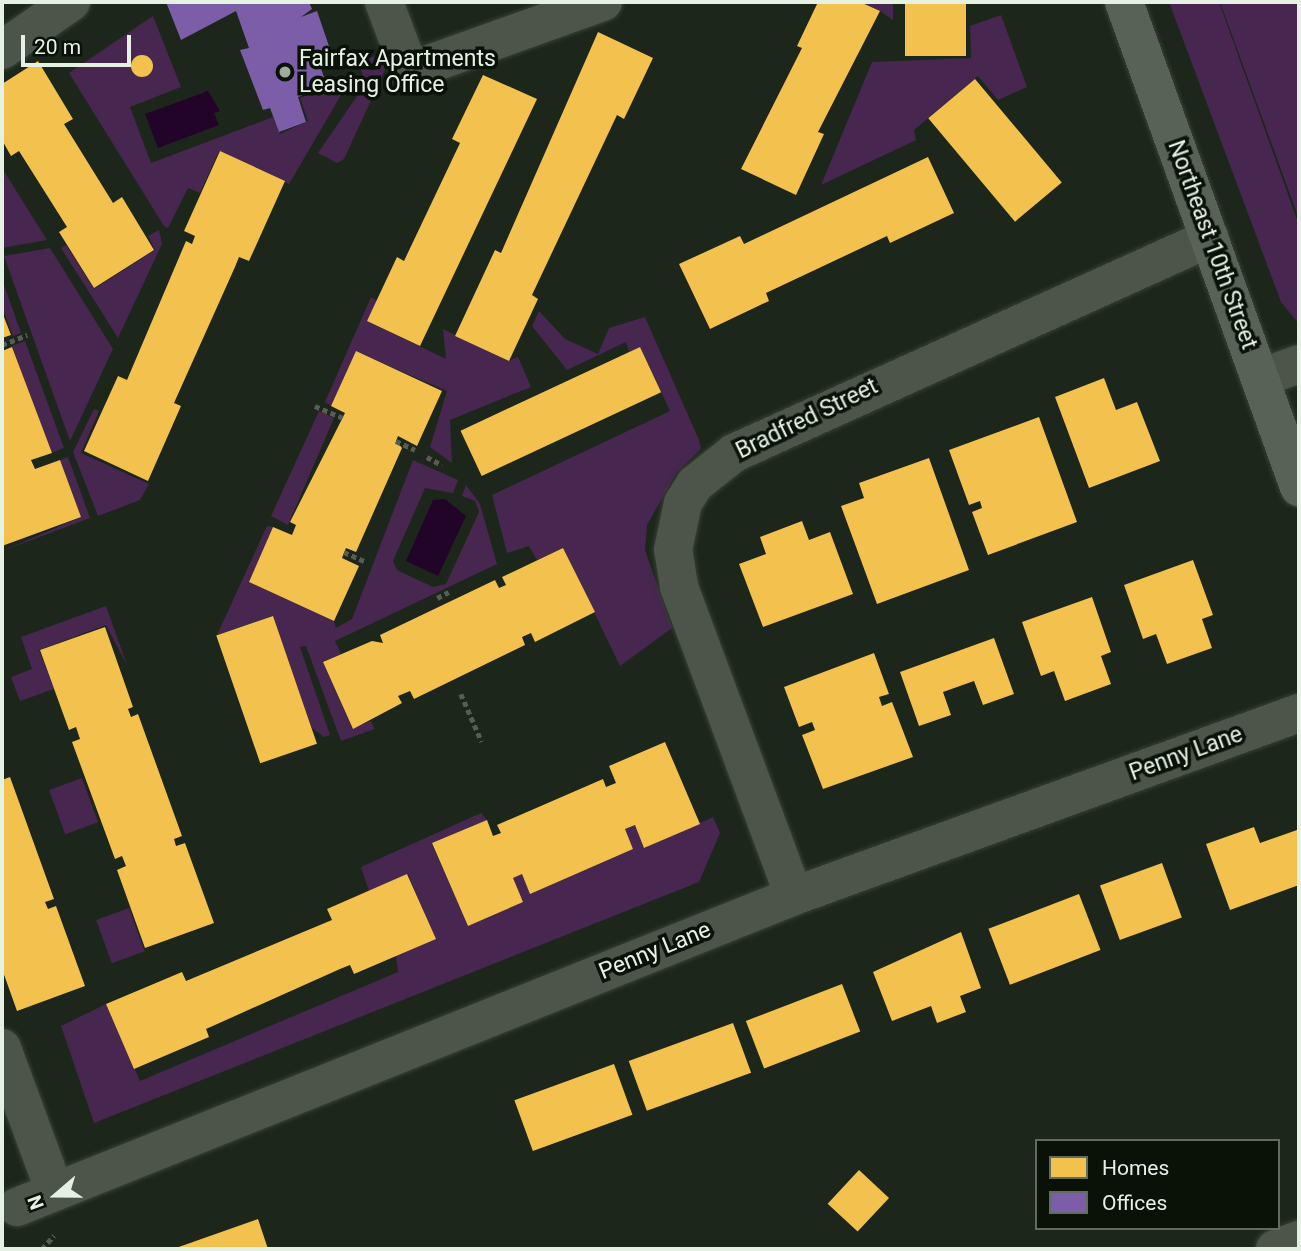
<!DOCTYPE html>
<style>
body{margin:0}
#map{position:relative;width:1301px;height:1251px;overflow:hidden;background:#1d261a;font-family:Roboto,sans-serif}
div>[style]{position:absolute}
.green>*{inset:0;background:#472650;transform-origin:0 0}
.water>*{inset:0;background:#220429}
.homes>*{inset:0;background:#f2c14e;transform-origin:0 0}
.round{border-radius:50%}
.offices>*{inset:0;background:#7b5ea7}
.path>*{height:4.5px;margin-top:-2.25px;transform-origin:0;background:repeating-linear-gradient(90deg,#575d55 0 5px,transparent 0 8.5px)}
.roads{filter:drop-shadow(0 0 2px #374036) drop-shadow(0 0 2px #374036)}
.minor>*{height:38px;margin:-19px;padding:0 19px;transform-origin:19px;border-radius:19px;background:#4d554b}
.major>*{height:38px;margin:-19px;padding:0 19px;transform-origin:19px;border-radius:19px;background:#586256}
.dots>*{width:19px;height:19px;translate:-50% -50%;box-sizing:border-box;border:4px solid #0a1208;border-radius:50%}
span{translate:-50% -50%;white-space:nowrap;text-align:center;line-height:1.15;-webkit-text-stroke:7px #0a1208;paint-order:stroke}
.poi-label{font-size:23px;color:#e5f1e2}
.left{translate:0 -50%;text-align:left}
.street-label{font-size:23px;color:#e5f1e2}
.frame{position:absolute;inset:0;border:4px solid #e5f1e2;pointer-events:none}
.legend{position:absolute;left:1035px;top:1139px;width:245px;height:91px;box-sizing:border-box;background:#0a1208;border:2px solid #626b5f;margin:0;padding:9px 12px;list-style:none;font-size:21px;color:#e5f1e2}
.legend li{display:flex;align-items:center;gap:14px;height:35px}
.legend b{width:35px;border:2px solid #626b5f}
.north{position:absolute;left:21px;top:1160px;width:70px;height:70px;-webkit-text-stroke:5px #0a1208;paint-order:stroke;rotate:250deg;font-size:19px;font-weight:700;line-height:28px;text-align:center;color:#e5f1e2}
.north::after{content:'';display:block;margin:auto;width:24px;height:32px;background:#e5f1e2;clip-path:polygon(50% 0,100% 100%,50% 72%,0 100%)}
.scale{position:absolute;left:21px;top:35px;width:110px;height:32px;box-sizing:border-box;border:4px solid #e5f1e2;border-top:0;padding-left:9px;font-size:21px;line-height:24px;white-space:nowrap;color:#e5f1e2;-webkit-text-stroke:5px #0a1208;paint-order:stroke}
</style>
<div id="map">
<div class="green">
<i style="clip-path:polygon(860px 2px,893px 2px,893px 20px,880px 11px)"></i>
<i style="clip-path:polygon(1169px 2px,1219px 2px,1299px 225px,1299px 324px,1281px 302px)"></i>
<i style="clip-path:polygon(1220px 2px,1299px 2px,1299px 219px)"></i>
<i style="clip-path:polygon(1001px 15px,1027px 87px,998px 100px,978px 76px,914px 130px,916px 140px,821px 185px,872px 62px,971px 58px,970px 26px)"></i>
<i style="clip-path:polygon(153px 16px,181px 87px,130px 107px,151px 163px,273px 117px,280px 134px,308px 121px,300px 98px,351px 78px,289px 184px,219px 151px,200px 193px,188px 188px,168px 228px,164px 226px,69px 73px)"></i>
<i style="clip-path:polygon(380px 54px,386px 68px,344px 159px,337px 163px,318px 153px,366px 83px,358px 63px)"></i>
<i style="clip-path:polygon(2px 168px,47px 240px,2px 248px)"></i>
<i style="clip-path:polygon(159px 230px,162px 244px,118px 338px,61px 248px,66px 245px,94px 289px,155px 250px,148px 236px)"></i>
<i style="clip-path:polygon(50px 248px,113px 349px,70px 441px,4px 256px)"></i>
<i style="clip-path:polygon(2px 279px,21px 333px,13px 336px,2px 307px)"></i>
<i style="clip-path:polygon(371px 297px,377px 301px,367px 321px,446px 359px,443px 329px,508px 361px,518px 357px,531px 387px,450px 420px,452px 463px,430px 447px,447px 391px,356px 352px,331px 406px,325px 402px)"></i>
<i style="clip-path:polygon(539px 311px,565px 339px,598px 354px,609px 328px,645px 317px,699px 440px,701px 449px,677px 472px,647px 525px,645px 550px,672px 628px,620px 666px,563px 548px,537px 560px,529px 546px,507px 553px,492px 495px,670px 411px,640px 347px,629px 352px,626px 342px,567px 370px,532px 326px)"></i>
<i style="left:25px;top:341px;width:114px;height:14px;rotate:70deg"></i>
<i style="clip-path:polygon(94px 409px,99px 411px,81px 453px,149px 484px,140px 500px,98px 516px,73px 452px)"></i>
<i style="clip-path:polygon(319px 411px,334px 418px,288px 525px,271px 516px)"></i>
<i style="clip-path:polygon(68px 457px,90px 518px,2px 551px,81px 517px,60px 460px)"></i>
<i style="clip-path:polygon(413px 460px,458px 480px,453px 493px,425px 488px,393px 561px,397px 570px,433px 587px,446px 584px,479px 512px,475px 501px,462px 496px,466px 485px,480px 504px,497px 564px,335px 641px,341px 654px,323px 662px,352px 728px,371px 721px,375px 729px,341px 741px,306px 646px,300px 647px,330px 735px,324px 737px,312px 728px,272px 616px,217px 635px,267px 526px,273px 527px,249px 582px,334px 621px,336px 628px,352px 619px)"></i>
<i style="clip-path:polygon(106px 606px,127px 665px,106px 625px,39px 650px,54px 689px,20px 701px,11px 677px,32px 669px,21px 637px)"></i>
<i style="left:82px;top:778px;width:47px;height:35px;rotate:70deg"></i>
<i style="clip-path:polygon(481px 813px,487px 820px,432px 844px,468px 926px,513px 878px,522px 874px,530px 893px,633px 849px,625px 829px,635px 825px,645px 848px,713px 817px,720px 833px,699px 882px,94px 1123px,61px 1026px,106px 1004px,140px 1081px,398px 972px,396px 956px,435px 939px,408px 874px,369px 891px,361px 867px)"></i>
<i style="left:129px;top:908px;width:46px;height:35px;rotate:70deg"></i>
</div>
<div class="water">
<i style="clip-path:polygon(208px 91px,220px 111px,214px 113px,219px 125px,158px 148px,145px 114px)"></i>
<i style="clip-path:polygon(445px 499px,466px 516px,438px 576px,406px 561px,433px 500px)"></i>
</div>
<div class="homes">
<i style="clip-path:polygon(818px 2px,860px 2px,880px 11px,818px 132px,824px 134px,796px 195px,741px 169px,802px 48px,797px 46px)"></i>
<i style="left:905px;top:2px;width:61px;height:54px"></i>
<i style="clip-path:polygon(598px 32px,653px 58px,624px 119px,617px 115px,532px 295px,538px 299px,509px 361px,455px 336px,495px 250px,501px 253px)"></i>
<i class="round" style="left:131px;top:55px;width:22px;height:22px"></i>
<i style="clip-path:polygon(38px 61px,73px 119px,64px 124px,113px 203px,122px 197px,154px 250px,94px 288px,59px 232px,67px 227px,19px 151px,11px 156px,2px 140px,2px 84px)"></i>
<i style="clip-path:polygon(483px 75px,537px 99px,420px 346px,367px 321px,397px 257px,404px 261px,460px 143px,452px 139px)"></i>
<i style="left:975px;top:79px;width:135px;height:61px;rotate:50deg"></i>
<i style="clip-path:polygon(220px 151px,285px 181px,249px 261px,239px 257px,235px 267px,174px 403px,181px 406px,148px 481px,84px 451px,118px 376px,127px 380px,186px 241px,192px 244px,195px 236px,184px 231px)"></i>
<i style="clip-path:polygon(928px 157px,954px 213px,890px 243px,887px 236px,766px 293px,769px 301px,710px 329px,679px 264px,740px 236px,744px 244px)"></i>
<i style="clip-path:polygon(2px 312px,11px 335px,2px 338px)"></i>
<i style="clip-path:polygon(12px 347px,52px 453px,31px 460px,35px 469px,60px 460px,81px 517px,2px 546px,2px 351px)"></i>
<i style="left:640px;top:347px;width:50px;height:198px;rotate:65deg"></i>
<i style="clip-path:polygon(356px 351px,442px 391px,417px 446px,398px 436px,396px 441px,402px 448px,356px 552px,346px 548px,342px 558px,359px 566px,334px 621px,249px 582px,273px 527px,292px 535px,296px 525px,290px 522px,345px 413px,331px 406px)"></i>
<i style="clip-path:polygon(1104px 378px,1116px 410px,1137px 402px,1160px 461px,1089px 488px,1055px 397px)"></i>
<i style="clip-path:polygon(1039px 417px,1077px 522px,988px 555px,972px 512px,982px 508px,980px 501px,969px 505px,949px 450px)"></i>
<i style="clip-path:polygon(929px 458px,969px 570px,877px 604px,841px 506px,864px 498px,859px 483px)"></i>
<i style="clip-path:polygon(802px 521px,809px 540px,830px 532px,853px 594px,763px 627px,739px 564px,766px 554px,760px 537px)"></i>
<i style="clip-path:polygon(563px 548px,595px 612px,535px 642px,531px 633px,522px 637px,525px 645px,414px 699px,410px 691px,398px 696px,402px 703px,353px 729px,323px 662px,372px 641px,383px 643px,380px 635px,495px 580px,499px 588px,506px 585px,502px 577px)"></i>
<i style="clip-path:polygon(1193px 560px,1213px 615px,1202px 619px,1212px 648px,1167px 664px,1156px 634px,1143px 639px,1124px 585px)"></i>
<i style="clip-path:polygon(1092px 597px,1111px 652px,1101px 656px,1111px 684px,1065px 701px,1054px 671px,1041px 676px,1022px 622px)"></i>
<i style="left:273px;top:616px;width:135px;height:60px;rotate:71deg"></i>
<i style="clip-path:polygon(105px 627px,133px 707px,128px 709px,131px 717px,138px 714px,182px 836px,174px 839px,176px 846px,185px 843px,214px 923px,145px 948px,117px 870px,126px 866px,122px 856px,115px 859px,72px 742px,80px 739px,76px 727px,69px 730px,40px 650px)"></i>
<i style="clip-path:polygon(994px 638px,1014px 694px,983px 705px,974px 681px,943px 692px,951px 715px,919px 726px,900px 672px)"></i>
<i style="clip-path:polygon(874px 653px,889px 694px,879px 697px,882px 706px,892px 702px,913px 757px,823px 789px,802px 735px,815px 730px,812px 722px,799px 727px,784px 687px)"></i>
<i style="clip-path:polygon(665px 742px,700px 824px,644px 848px,635px 825px,625px 829px,633px 849px,530px 894px,522px 874px,513px 878px,523px 902px,468px 926px,432px 843px,487px 820px,493px 836px,501px 833px,497px 825px,603px 779px,606px 787px,616px 783px,609px 766px)"></i>
<i style="clip-path:polygon(10px 777px,54px 899px,45px 902px,48px 909px,56px 906px,85px 986px,17px 1011px,2px 969px,2px 780px)"></i>
<i style="clip-path:polygon(1254px 827px,1260px 843px,1297px 830px,1299px 885px,1230px 910px,1206px 844px)"></i>
<i style="left:1162px;top:863px;width:58px;height:66px;rotate:70deg"></i>
<i style="clip-path:polygon(407px 874px,436px 939px,354px 974px,350px 965px,340px 969px,206px 1029px,209px 1037px,134px 1069px,106px 1004px,182px 972px,186px 981px,332px 920px,327px 909px)"></i>
<i style="left:1079px;top:894px;width:60px;height:97px;rotate:69deg"></i>
<i style="clip-path:polygon(961px 932px,981px 988px,960px 996px,966px 1012px,937px 1023px,931px 1006px,892px 1021px,873px 972px)"></i>
<i style="left:842px;top:984px;width:51px;height:103px;rotate:69deg"></i>
<i style="left:733px;top:1023px;width:53px;height:111px;rotate:70deg"></i>
<i style="left:614px;top:1064px;width:54px;height:106px;rotate:70deg"></i>
<i style="left:859px;top:1170px;width:41px;height:46px;rotate:43deg"></i>
<i style="clip-path:polygon(258px 1219px,268px 1249px,173px 1249px)"></i>
</div>
<div class="offices">
<i style="clip-path:polygon(166px 2px,309px 2px,312px 9px,301px 17px,317px 11px,331px 52px,317px 57px,327px 86px,298px 97px,306px 122px,279px 132px,270px 108px,263px 110px,240px 50px,249px 48px,236px 11px,181px 40px)"></i>
</div>
<div class="path">
<i style="left:2px;top:345px;width:27px;rotate:-22deg"></i>
<i style="left:315px;top:406px;width:30px;rotate:23deg"></i>
<i style="left:396px;top:441px;width:21px;rotate:25deg"></i>
<i style="left:427px;top:457px;width:17px;rotate:28deg"></i>
<i style="left:344px;top:552px;width:22px;rotate:24deg"></i>
<i style="left:437px;top:598px;width:13px;rotate:-27deg"></i>
<i style="left:461px;top:694px;width:52px;rotate:66.4deg"></i>
<i style="left:42px;top:1249px;width:18px;rotate:-49deg"></i>
</div>
<div class="roads">
<div class="minor">
<i style="left:384px;top:2px;width:74px;rotate:69.4deg"></i>
<i style="left:410px;top:71px;width:205px;rotate:-19.7deg"></i>
<i style="left:2px;top:50px;width:84px;rotate:-34.8deg"></i>
<i style="left:1260px;top:378px;width:41px;rotate:-19.7deg"></i>
<i style="left:794px;top:896px;width:331px;rotate:-110.4deg"></i>
<i style="left:679px;top:586px;width:36px;rotate:-99deg"></i>
<i style="left:673px;top:550px;width:48px;rotate:-78deg"></i>
<i style="left:683px;top:503px;width:22px;rotate:-58deg"></i>
<i style="left:695px;top:484px;width:50px;rotate:-38.5deg"></i>
<i style="left:734px;top:453px;width:522px;rotate:-24.31deg"></i>
<i style="left:2px;top:1048px;width:153px;rotate:69.8deg"></i>
<i style="left:17px;top:1207px;width:837px;rotate:-21.81deg"></i>
<i style="left:794px;top:896px;width:537px;rotate:-19.92deg"></i>
<i style="left:1275px;top:1249px;width:26px;rotate:-21deg"></i>
</div>
<div class="major">
<i style="left:1124px;top:2px;width:516px;rotate:70.16deg"></i>
</div>
</div>
<div class="dots">
<i style="left:285px;top:72px;background:#9faa9c"></i>
</div>
<div class="poi-label">
<span class="left" style="left:299px;top:72px">Fairfax Apartments<br>Leasing Office</span>
</div>
<div class="street-label">
<span style="left:1212px;top:245px;rotate:70deg">Northeast 10th Street</span>
<span style="left:807px;top:419px;rotate:-26deg">Bradfred Street</span>
<span style="left:1186px;top:754px;rotate:-20deg">Penny Lane</span>
<span style="left:655px;top:951px;rotate:-22deg">Penny Lane</span>
</div>
<div class="frame"></div>
<ul class="legend">
<li><b style="height:19px;background:#f2c14e"></b>Homes</li>
<li><b style="height:19px;background:#7b5ea7"></b>Offices</li>
</ul>
<div class="north">N</div>
<div class="scale">20 m</div>
</div>
